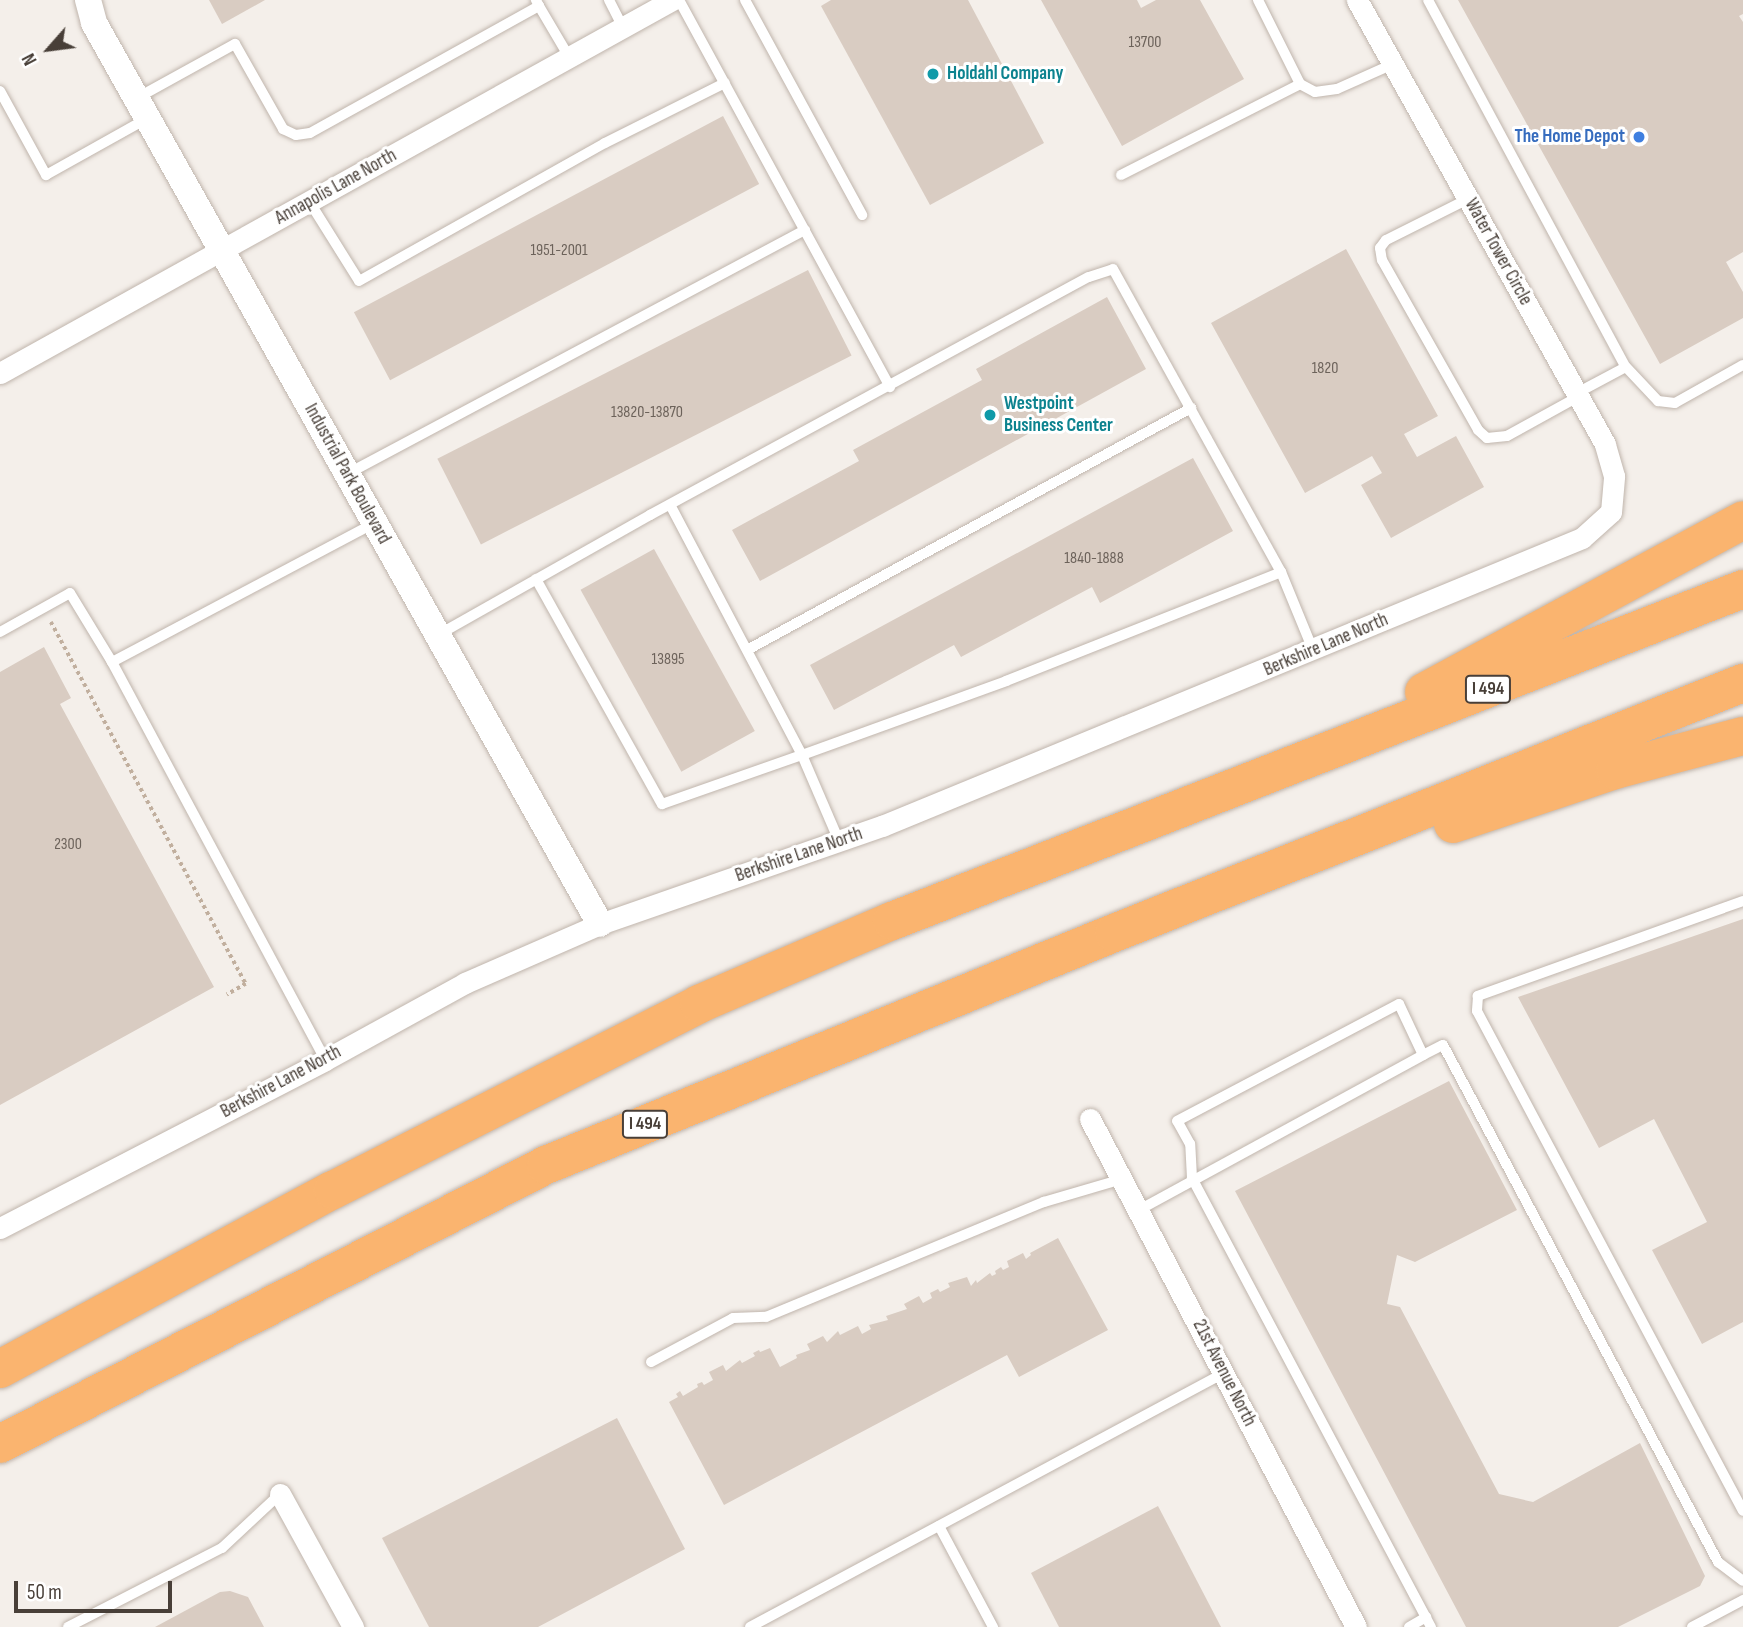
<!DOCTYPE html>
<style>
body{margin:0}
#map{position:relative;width:1743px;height:1627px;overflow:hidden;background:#f4efea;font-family:"Sofia Sans Condensed",sans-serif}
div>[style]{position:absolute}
.building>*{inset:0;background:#d9ccc2;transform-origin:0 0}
.path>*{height:3.5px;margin-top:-1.75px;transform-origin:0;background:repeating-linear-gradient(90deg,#c1af9e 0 3.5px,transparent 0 7px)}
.roads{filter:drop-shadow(0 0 2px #c0b5ac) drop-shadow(0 0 2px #c0b5ac)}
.service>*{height:10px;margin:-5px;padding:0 5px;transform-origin:5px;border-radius:5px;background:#fff}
.minor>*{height:21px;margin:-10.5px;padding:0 10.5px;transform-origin:10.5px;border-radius:10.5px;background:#fff}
.tertiary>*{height:26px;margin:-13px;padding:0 13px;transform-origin:13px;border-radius:13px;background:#fff}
.motorway>*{height:38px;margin:-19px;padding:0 19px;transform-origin:19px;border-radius:19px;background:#fab46f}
.dots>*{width:19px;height:19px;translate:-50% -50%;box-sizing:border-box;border:4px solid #fff;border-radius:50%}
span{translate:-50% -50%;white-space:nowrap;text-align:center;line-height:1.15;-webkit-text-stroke:6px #fff;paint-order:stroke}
.number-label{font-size:16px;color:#6c625a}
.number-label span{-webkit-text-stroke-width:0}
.shield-label span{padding:2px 5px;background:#fff;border:2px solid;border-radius:5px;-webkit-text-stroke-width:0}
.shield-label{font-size:18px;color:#483f38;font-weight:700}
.culture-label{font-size:19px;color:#0d838f;font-weight:700}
.left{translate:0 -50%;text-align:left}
.shop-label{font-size:19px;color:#366cbe;font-weight:700}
.right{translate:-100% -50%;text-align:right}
.street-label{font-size:19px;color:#483f38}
.north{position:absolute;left:14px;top:14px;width:70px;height:70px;-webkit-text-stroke:5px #fff;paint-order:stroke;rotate:242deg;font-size:19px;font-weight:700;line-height:28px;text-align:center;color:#483f38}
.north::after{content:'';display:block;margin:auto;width:24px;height:32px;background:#483f38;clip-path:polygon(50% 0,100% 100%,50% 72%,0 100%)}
.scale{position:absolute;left:14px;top:1581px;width:158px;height:32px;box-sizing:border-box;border:4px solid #483f38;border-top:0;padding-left:9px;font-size:21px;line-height:24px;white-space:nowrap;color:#483f38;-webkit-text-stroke:5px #fff;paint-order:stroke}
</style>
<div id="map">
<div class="building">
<i style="clip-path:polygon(209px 0,265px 0,222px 24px)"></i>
<i style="clip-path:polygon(831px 0,968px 0,1044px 143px,930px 205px,821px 6px)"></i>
<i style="clip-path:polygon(1041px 0,1137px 0,1141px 8px,1156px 0,1200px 0,1244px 79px,1122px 146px)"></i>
<i style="clip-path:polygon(1458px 0,1743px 0,1743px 14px,1739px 16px,1743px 22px,1743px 252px,1726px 262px,1743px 292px,1743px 318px,1660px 364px)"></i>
<i style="left:723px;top:116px;width:77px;height:418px;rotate:62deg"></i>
<i style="clip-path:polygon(1346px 249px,1438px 416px,1404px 434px,1417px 457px,1456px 436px,1484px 487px,1391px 538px,1361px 485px,1382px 473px,1372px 456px,1305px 493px,1211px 323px)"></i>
<i style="left:808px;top:270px;width:96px;height:416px;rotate:63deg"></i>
<i style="clip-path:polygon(1107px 297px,1146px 369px,760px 581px,732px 530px,859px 461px,853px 450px,982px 380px,976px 369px)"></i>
<i style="clip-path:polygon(1193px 458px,1233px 531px,1100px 603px,1092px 587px,961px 657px,954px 645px,834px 710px,810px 665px)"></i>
<i style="left:654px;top:549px;width:208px;height:84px;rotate:61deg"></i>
<i style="clip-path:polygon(44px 647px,71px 698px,60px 704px,214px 987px,0 1105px,0 672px)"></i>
<i style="clip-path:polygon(1743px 919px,1743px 1322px,1702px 1344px,1652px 1250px,1707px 1222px,1654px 1119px,1599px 1148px,1518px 997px)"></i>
<i style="clip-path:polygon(1449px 1081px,1517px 1210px,1415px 1262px,1397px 1255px,1387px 1304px,1400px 1307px,1499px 1494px,1533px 1502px,1640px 1443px,1705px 1576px,1700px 1586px,1618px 1627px,1466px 1627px,1235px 1191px)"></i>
<i style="clip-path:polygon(1058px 1238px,1108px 1330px,1019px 1377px,1007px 1355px,724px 1505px,669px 1402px,678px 1397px,676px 1394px,680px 1391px,683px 1396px,698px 1387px,697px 1384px,702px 1382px,704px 1385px,713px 1380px,709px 1372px,723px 1365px,726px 1371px,740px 1360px,742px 1363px,755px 1356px,753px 1353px,759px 1350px,760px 1352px,770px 1348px,780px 1367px,797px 1358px,796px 1355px,810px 1350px,807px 1344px,823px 1336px,827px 1342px,838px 1331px,840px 1335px,858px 1326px,862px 1334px,871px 1329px,869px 1325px,888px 1320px,886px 1316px,907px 1309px,904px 1304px,919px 1296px,923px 1303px,932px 1298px,930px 1293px,938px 1289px,940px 1292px,950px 1287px,948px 1283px,967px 1277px,971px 1286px,976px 1280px,977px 1283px,990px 1273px,992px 1276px,996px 1274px,995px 1271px,1001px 1267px,1003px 1270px,1009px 1267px,1007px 1261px,1023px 1253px,1026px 1259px,1031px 1255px,1030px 1253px)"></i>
<i style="clip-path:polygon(617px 1418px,685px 1549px,538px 1627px,429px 1627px,382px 1538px)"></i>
<i style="clip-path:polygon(1158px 1506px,1221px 1627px,1059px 1627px,1031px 1573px)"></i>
<i style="clip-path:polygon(230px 1591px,248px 1597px,264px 1627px,155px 1627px,220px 1592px)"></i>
</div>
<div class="path">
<i style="left:51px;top:622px;width:411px;rotate:61.7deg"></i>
<i style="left:246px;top:984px;width:22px;rotate:150deg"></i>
</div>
<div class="roads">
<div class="service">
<i style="left:609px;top:0;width:30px;rotate:63deg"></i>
<i style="left:679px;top:0;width:441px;rotate:61.4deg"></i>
<i style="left:745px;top:0;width:245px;rotate:61.4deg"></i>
<i style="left:1258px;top:0;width:94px;rotate:63.4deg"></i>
<i style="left:1300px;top:84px;width:17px;rotate:28deg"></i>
<i style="left:1315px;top:92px;width:22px;rotate:-8deg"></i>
<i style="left:1337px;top:89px;width:61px;rotate:-24.1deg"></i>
<i style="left:1428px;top:0;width:417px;rotate:61.7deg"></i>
<i style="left:1626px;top:367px;width:47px;rotate:46.7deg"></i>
<i style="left:1658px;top:401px;width:17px;rotate:7deg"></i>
<i style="left:1675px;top:403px;width:78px;rotate:-29.2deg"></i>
<i style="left:539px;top:6px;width:59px;rotate:59.5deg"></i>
<i style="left:0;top:91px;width:96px;rotate:61.3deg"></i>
<i style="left:46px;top:175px;width:115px;rotate:-29.2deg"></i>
<i style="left:137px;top:98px;width:112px;rotate:-28.9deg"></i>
<i style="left:235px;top:44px;width:98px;rotate:60.5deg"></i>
<i style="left:283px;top:129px;width:14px;rotate:25deg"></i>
<i style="left:296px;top:135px;width:14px;rotate:-8deg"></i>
<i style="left:310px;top:133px;width:262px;rotate:-29deg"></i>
<i style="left:539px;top:6px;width:7px;rotate:-117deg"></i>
<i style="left:1121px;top:175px;width:201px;rotate:-26.9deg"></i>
<i style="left:1468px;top:199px;width:92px;rotate:153.4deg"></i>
<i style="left:1386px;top:240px;width:10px;rotate:127deg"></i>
<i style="left:1380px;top:248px;width:12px;rotate:81deg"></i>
<i style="left:1382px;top:260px;width:195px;rotate:60.5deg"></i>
<i style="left:1478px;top:430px;width:12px;rotate:42deg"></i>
<i style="left:1487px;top:438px;width:20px;rotate:-6deg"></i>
<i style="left:1507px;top:436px;width:81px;rotate:-28.8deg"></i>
<i style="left:309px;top:201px;width:94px;rotate:58deg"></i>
<i style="left:359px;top:281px;width:282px;rotate:-29.3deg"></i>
<i style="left:605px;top:143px;width:134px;rotate:-26.6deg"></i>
<i style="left:1577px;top:393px;width:55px;rotate:-28deg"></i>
<i style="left:347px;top:474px;width:519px;rotate:-28.05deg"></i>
<i style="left:536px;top:579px;width:258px;rotate:60.8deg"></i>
<i style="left:662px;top:804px;width:148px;rotate:-19.3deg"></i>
<i style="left:802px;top:755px;width:283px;rotate:-117.8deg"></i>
<i style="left:0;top:632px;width:80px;rotate:-29.1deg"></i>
<i style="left:70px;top:593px;width:81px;rotate:58.7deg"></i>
<i style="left:112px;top:662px;width:451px;rotate:61.8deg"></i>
<i style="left:438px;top:635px;width:244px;rotate:-29.5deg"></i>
<i style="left:650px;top:515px;width:499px;rotate:-28.5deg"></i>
<i style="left:1089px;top:277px;width:25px;rotate:-18deg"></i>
<i style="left:1113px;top:269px;width:346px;rotate:61deg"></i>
<i style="left:747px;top:650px;width:506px;rotate:-28.59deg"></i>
<i style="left:112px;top:662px;width:297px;rotate:-27.9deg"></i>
<i style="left:839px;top:841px;width:94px;rotate:-113.3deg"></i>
<i style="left:802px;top:755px;width:217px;rotate:-19.9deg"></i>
<i style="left:1006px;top:681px;width:296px;rotate:-21.6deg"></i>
<i style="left:1281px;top:572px;width:84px;rotate:67.7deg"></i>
<i style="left:1743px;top:901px;width:282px;rotate:160.3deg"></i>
<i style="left:1478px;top:996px;width:15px;rotate:94deg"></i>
<i style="left:1477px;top:1011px;width:566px;rotate:61.99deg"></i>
<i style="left:1139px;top:1210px;width:324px;rotate:-28.6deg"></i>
<i style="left:651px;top:1362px;width:93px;rotate:-28.2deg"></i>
<i style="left:733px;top:1318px;width:33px;rotate:-2deg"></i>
<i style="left:766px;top:1317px;width:301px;rotate:-22.5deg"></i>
<i style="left:1044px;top:1202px;width:81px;rotate:-16.4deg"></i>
<i style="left:939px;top:1526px;width:115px;rotate:61.9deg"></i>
<i style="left:68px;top:1627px;width:173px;rotate:-27.2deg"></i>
<i style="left:222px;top:1548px;width:79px;rotate:-43deg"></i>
<i style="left:750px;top:1627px;width:538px;rotate:-28.19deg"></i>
<i style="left:1409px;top:1627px;width:20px;rotate:-30deg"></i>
<i style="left:1431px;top:1627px;width:509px;rotate:-118.03deg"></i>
<i style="left:1192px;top:1178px;width:34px;rotate:-93deg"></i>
<i style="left:1190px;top:1144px;width:26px;rotate:-119deg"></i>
<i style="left:1177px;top:1121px;width:251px;rotate:-27.8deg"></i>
<i style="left:1399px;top:1004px;width:56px;rotate:64.8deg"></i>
<i style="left:1423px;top:1055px;width:22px;rotate:-27deg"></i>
<i style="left:1443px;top:1045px;width:586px;rotate:61.99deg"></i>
<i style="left:1718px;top:1562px;width:31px;rotate:37deg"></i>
<i style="left:1692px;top:1627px;width:58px;rotate:-27.9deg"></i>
</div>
<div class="minor">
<i style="left:0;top:373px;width:769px;rotate:-29.03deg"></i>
<i style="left:1090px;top:1119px;width:573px;rotate:62.36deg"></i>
<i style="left:0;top:1228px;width:366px;rotate:-27.3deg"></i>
<i style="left:325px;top:1060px;width:160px;rotate:-28.8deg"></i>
<i style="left:465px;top:983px;width:147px;rotate:-23.6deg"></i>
<i style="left:600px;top:924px;width:299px;rotate:-19.2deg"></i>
<i style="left:882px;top:826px;width:757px;rotate:-22.36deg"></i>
<i style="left:1582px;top:538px;width:39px;rotate:-42deg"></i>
<i style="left:1611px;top:512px;width:36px;rotate:-85deg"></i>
<i style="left:1614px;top:476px;width:33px;rotate:-106deg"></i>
<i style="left:1605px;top:444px;width:509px;rotate:-119.19deg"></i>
<i style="left:280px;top:1494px;width:152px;rotate:61.2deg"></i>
</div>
<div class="tertiary">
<i style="left:88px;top:0;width:24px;rotate:75deg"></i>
<i style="left:94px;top:23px;width:1033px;rotate:60.68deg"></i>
</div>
<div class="motorway">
<i style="left:1424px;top:692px;width:362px;rotate:-28.3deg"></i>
<i style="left:1453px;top:824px;width:171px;rotate:-18.4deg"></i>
<i style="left:1615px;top:770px;width:132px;rotate:-14.9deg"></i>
<i style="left:0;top:1369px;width:378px;rotate:-28.3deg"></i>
<i style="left:333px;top:1190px;width:411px;rotate:-26.9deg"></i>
<i style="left:699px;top:1004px;width:210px;rotate:-23.3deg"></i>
<i style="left:892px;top:921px;width:913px;rotate:-21.31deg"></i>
<i style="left:0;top:1444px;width:613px;rotate:-27.07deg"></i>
<i style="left:546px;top:1165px;width:614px;rotate:-22.22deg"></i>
<i style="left:1114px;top:933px;width:677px;rotate:-21.68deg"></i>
</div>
</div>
<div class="dots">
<i style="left:933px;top:74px;background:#0f9aa8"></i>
<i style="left:1639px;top:137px;background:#3f7fe0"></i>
<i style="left:990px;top:415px;background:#0f9aa8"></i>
</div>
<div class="number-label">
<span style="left:1145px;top:43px">13700</span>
<span style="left:559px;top:251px">1951-2001</span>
<span style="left:1325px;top:369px">1820</span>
<span style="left:647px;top:413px">13820-13870</span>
<span style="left:1094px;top:559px">1840-1888</span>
<span style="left:668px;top:660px">13895</span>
<span style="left:68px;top:845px">2300</span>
</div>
<div class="shield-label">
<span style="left:1488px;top:689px">I 494</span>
<span style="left:645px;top:1124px">I 494</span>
</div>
<div class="culture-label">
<span class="left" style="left:947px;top:74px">Holdahl Company</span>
<span class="left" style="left:1004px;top:415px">Westpoint<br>Business Center</span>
</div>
<div class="shop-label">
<span class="right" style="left:1625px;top:137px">The Home Depot</span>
</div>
<div class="street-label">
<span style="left:336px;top:187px;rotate:-29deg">Annapolis Lane North</span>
<span style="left:1498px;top:252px;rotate:61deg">Water Tower Circle</span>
<span style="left:347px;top:474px;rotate:61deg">Industrial Park Boulevard</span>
<span style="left:1326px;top:645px;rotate:-23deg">Berkshire Lane North</span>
<span style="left:799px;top:855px;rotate:-19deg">Berkshire Lane North</span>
<span style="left:281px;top:1082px;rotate:-28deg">Berkshire Lane North</span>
<span style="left:1224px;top:1373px;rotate:63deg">21st Avenue North</span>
</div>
<div class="north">N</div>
<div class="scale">50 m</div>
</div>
